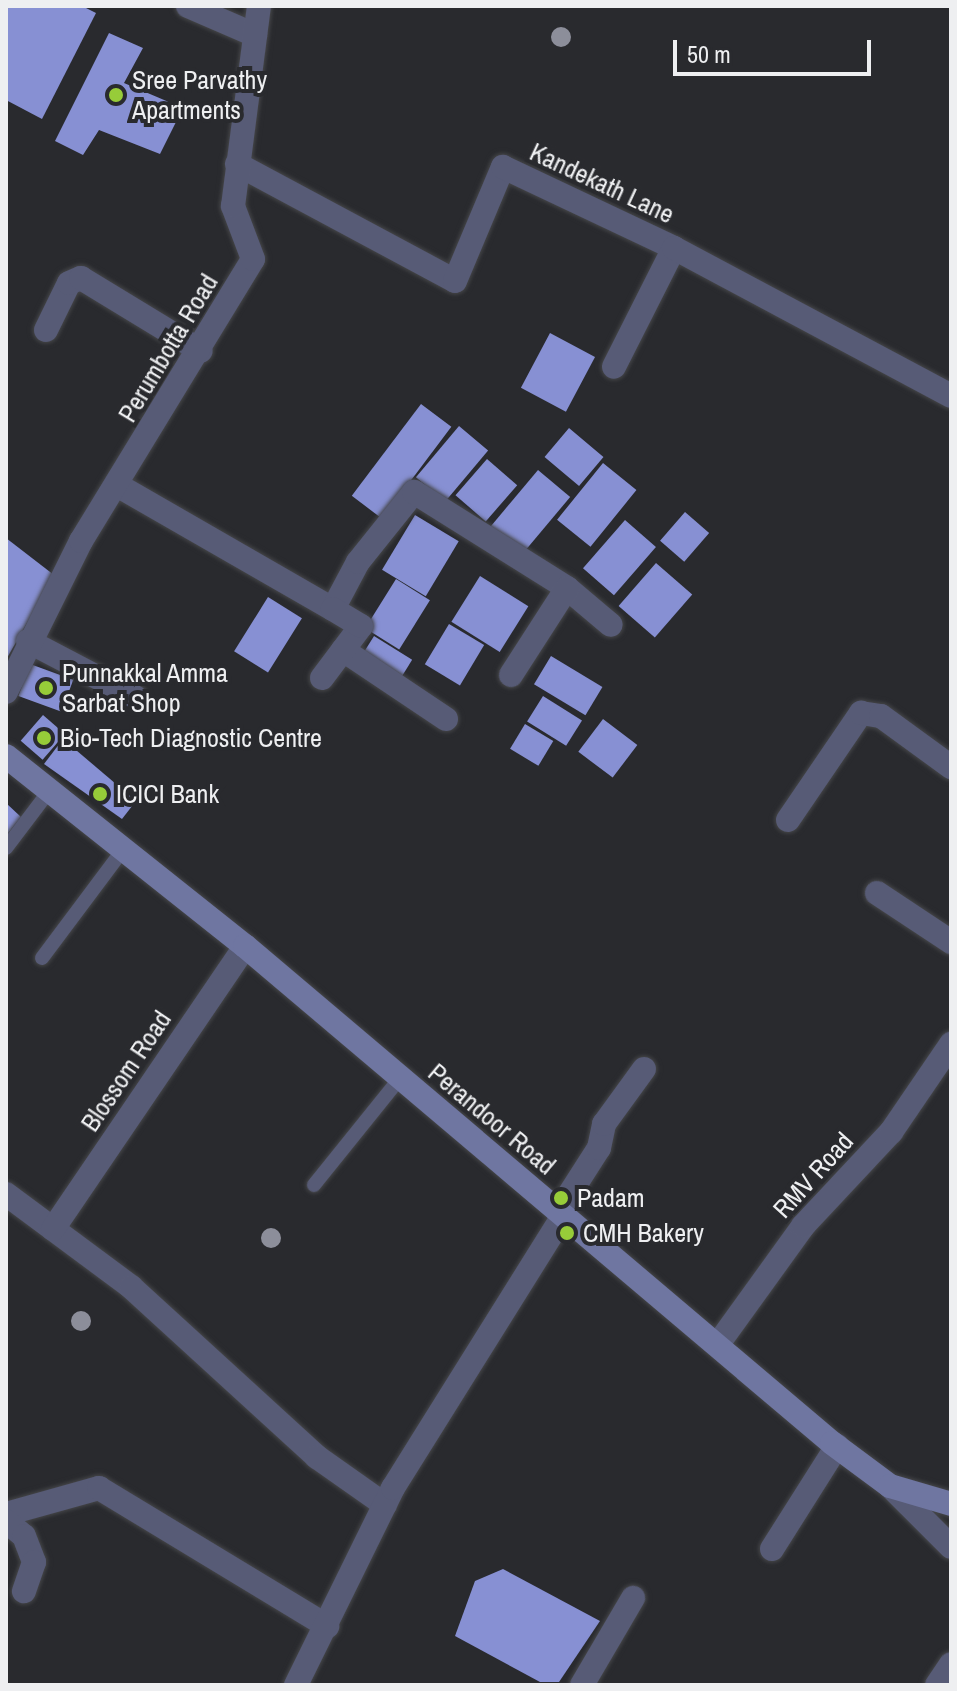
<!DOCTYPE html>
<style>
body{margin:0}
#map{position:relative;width:957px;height:1691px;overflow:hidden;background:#292a2e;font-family:"Archivo Narrow",sans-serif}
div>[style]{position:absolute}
.building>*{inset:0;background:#8790d3;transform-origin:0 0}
.roads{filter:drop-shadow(0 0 2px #454649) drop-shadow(0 0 2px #454649)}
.service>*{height:14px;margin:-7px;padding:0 7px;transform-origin:7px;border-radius:7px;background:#575b76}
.minor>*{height:24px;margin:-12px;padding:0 12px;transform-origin:12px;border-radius:12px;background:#575b76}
.secondary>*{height:24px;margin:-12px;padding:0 12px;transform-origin:12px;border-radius:12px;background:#6f76a1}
.trees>*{width:20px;height:20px;margin:-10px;border-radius:50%;background:#8c8e9a}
.dots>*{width:22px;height:22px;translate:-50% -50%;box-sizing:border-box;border:4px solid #292a2e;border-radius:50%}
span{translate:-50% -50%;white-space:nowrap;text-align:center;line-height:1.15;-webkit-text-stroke:8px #292a2e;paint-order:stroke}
.poi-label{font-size:26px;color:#eeeff1}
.left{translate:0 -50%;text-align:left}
.street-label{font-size:26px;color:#eeeff1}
.frame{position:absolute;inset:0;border:8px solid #eeeff1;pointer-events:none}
.scale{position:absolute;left:673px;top:40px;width:198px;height:36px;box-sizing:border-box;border:4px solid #eeeff1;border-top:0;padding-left:10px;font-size:24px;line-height:28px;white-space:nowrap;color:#eeeff1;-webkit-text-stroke:6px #292a2e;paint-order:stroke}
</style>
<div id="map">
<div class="building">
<i style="clip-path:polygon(6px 6px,82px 6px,96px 13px,42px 119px,6px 100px)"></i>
<i style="clip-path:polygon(109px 33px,143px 48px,124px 83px,183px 108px,160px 154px,99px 130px,83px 155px,55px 141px)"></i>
<i style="left:550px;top:333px;width:51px;height:62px;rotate:28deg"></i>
<i style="left:421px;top:404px;width:38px;height:115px;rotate:37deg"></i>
<i style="left:459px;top:426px;width:38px;height:67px;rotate:40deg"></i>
<i style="left:569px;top:428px;width:45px;height:38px;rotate:40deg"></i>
<i style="left:487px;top:459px;width:40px;height:48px;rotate:41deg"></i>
<i style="left:603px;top:463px;width:43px;height:73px;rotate:39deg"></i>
<i style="left:538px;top:470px;width:42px;height:76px;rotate:40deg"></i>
<i style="left:685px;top:512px;width:32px;height:38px;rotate:41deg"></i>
<i style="left:415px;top:515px;width:51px;height:64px;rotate:31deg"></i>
<i style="left:625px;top:520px;width:41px;height:64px;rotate:41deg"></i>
<i style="clip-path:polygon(6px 538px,54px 575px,6px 660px)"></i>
<i style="left:656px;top:563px;width:48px;height:57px;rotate:41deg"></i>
<i style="left:480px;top:576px;width:57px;height:54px;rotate:32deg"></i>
<i style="left:396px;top:579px;width:40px;height:58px;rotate:32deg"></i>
<i style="left:268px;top:597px;width:40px;height:64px;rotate:32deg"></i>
<i style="left:449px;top:624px;width:41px;height:47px;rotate:31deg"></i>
<i style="left:374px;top:636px;width:45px;height:26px;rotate:32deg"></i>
<i style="left:551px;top:656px;width:60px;height:33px;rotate:31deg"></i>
<i style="left:30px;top:664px;width:46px;height:34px;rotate:20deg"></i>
<i style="left:543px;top:696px;width:46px;height:30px;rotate:32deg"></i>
<i style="left:43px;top:715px;width:29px;height:34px;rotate:41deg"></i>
<i style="left:603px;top:719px;width:43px;height:41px;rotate:37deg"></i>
<i style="left:525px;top:724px;width:33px;height:29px;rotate:31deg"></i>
<i style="clip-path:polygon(63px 739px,136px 801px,122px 819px,44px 764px)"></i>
<i style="clip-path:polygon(6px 803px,21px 817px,6px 836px)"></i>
<i style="clip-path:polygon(503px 1569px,600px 1621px,559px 1682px,540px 1682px,455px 1636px,475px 1581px)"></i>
</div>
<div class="roads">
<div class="service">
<i style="left:6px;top:848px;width:73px;rotate:-52.8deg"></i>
<i style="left:42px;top:958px;width:139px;rotate:-53.2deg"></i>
<i style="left:314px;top:1185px;width:137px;rotate:-51.2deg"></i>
</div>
<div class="minor">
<i style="left:188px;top:6px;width:73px;rotate:23.4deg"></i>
<i style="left:237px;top:164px;width:247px;rotate:28.2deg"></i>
<i style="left:455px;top:281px;width:124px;rotate:-67.2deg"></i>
<i style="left:503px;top:167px;width:189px;rotate:25.3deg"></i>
<i style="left:674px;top:248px;width:133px;rotate:116.8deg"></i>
<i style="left:674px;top:248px;width:314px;rotate:28.1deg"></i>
<i style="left:46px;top:330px;width:52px;rotate:-63.9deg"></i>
<i style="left:69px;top:283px;width:13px;rotate:-23deg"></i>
<i style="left:81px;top:278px;width:140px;rotate:31.3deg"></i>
<i style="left:117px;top:485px;width:249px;rotate:29.9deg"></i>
<i style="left:333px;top:609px;width:53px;rotate:-62deg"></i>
<i style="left:358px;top:562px;width:90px;rotate:-51.3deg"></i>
<i style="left:414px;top:492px;width:181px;rotate:32.1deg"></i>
<i style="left:567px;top:588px;width:57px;rotate:40.1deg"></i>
<i style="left:28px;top:641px;width:121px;rotate:27.6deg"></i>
<i style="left:343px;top:650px;width:124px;rotate:33.8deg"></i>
<i style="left:511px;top:675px;width:103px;rotate:-57.2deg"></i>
<i style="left:322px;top:678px;width:65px;rotate:-53.1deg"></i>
<i style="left:361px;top:626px;width:33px;rotate:-149deg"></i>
<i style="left:6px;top:692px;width:169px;rotate:-63.6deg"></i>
<i style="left:81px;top:541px;width:330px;rotate:-58.6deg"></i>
<i style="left:253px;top:259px;width:57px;rotate:-110.7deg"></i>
<i style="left:233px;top:206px;width:202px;rotate:-82.6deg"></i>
<i style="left:788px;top:820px;width:130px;rotate:-55.7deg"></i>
<i style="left:861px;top:713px;width:20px;rotate:9deg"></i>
<i style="left:881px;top:716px;width:87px;rotate:36.1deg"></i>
<i style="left:877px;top:893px;width:89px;rotate:33.5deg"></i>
<i style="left:6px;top:1194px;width:156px;rotate:36.6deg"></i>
<i style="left:131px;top:1287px;width:252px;rotate:42.4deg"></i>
<i style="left:317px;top:1457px;width:83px;rotate:35.2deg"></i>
<i style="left:558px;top:1212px;width:76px;rotate:-57.4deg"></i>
<i style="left:599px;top:1148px;width:25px;rotate:-78deg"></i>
<i style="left:604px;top:1124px;width:68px;rotate:-54deg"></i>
<i style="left:53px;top:1229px;width:342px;rotate:-55.8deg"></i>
<i style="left:718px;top:1344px;width:145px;rotate:-54.2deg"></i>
<i style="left:803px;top:1226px;width:129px;rotate:-46.9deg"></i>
<i style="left:891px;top:1132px;width:107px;rotate:-55.7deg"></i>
<i style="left:890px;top:1486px;width:86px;rotate:45deg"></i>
<i style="left:6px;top:1514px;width:97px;rotate:-15.6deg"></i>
<i style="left:99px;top:1488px;width:267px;rotate:31.2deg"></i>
<i style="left:6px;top:1521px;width:23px;rotate:40deg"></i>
<i style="left:24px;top:1536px;width:28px;rotate:69deg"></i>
<i style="left:34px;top:1562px;width:31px;rotate:109deg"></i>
<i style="left:772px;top:1549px;width:122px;rotate:-57.7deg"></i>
<i style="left:296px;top:1685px;width:220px;rotate:-63.8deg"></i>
<i style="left:393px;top:1488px;width:321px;rotate:-58deg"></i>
<i style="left:582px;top:1685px;width:101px;rotate:-59.6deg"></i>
<i style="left:937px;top:1685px;width:25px;rotate:-56deg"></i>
</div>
<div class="secondary">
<i style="left:6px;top:756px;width:305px;rotate:38.5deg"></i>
<i style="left:245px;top:946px;width:769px;rotate:40.25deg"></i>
<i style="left:832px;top:1443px;width:72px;rotate:36.6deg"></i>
<i style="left:890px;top:1486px;width:64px;rotate:16.4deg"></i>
</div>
</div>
<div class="trees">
<i style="left:561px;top:37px"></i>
<i style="left:271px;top:1238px"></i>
<i style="left:81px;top:1321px"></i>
</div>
<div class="dots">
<i style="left:116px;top:95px;background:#97cc39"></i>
<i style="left:46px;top:688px;background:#97cc39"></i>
<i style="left:44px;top:738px;background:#97cc39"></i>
<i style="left:100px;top:794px;background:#97cc39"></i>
<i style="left:561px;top:1198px;background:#97cc39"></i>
<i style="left:567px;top:1233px;background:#97cc39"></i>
</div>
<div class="poi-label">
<span class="left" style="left:132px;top:95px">Sree Parvathy<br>Apartments</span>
<span class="left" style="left:62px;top:688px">Punnakkal Amma<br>Sarbat Shop</span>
<span class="left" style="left:60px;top:738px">Bio-Tech Diagnostic Centre</span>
<span class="left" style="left:116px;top:794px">ICICI Bank</span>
<span class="left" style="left:577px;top:1198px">Padam</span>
<span class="left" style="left:583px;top:1233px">CMH Bakery</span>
</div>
<div class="street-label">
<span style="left:602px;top:183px;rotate:25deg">Kandekath Lane</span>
<span style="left:168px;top:348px;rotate:-59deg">Perumbotta Road</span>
<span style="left:126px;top:1071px;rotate:-56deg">Blossom Road</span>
<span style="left:492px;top:1119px;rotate:40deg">Perandoor Road</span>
<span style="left:813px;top:1175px;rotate:-48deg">RMV Road</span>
</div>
<div class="frame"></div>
<div class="scale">50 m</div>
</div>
